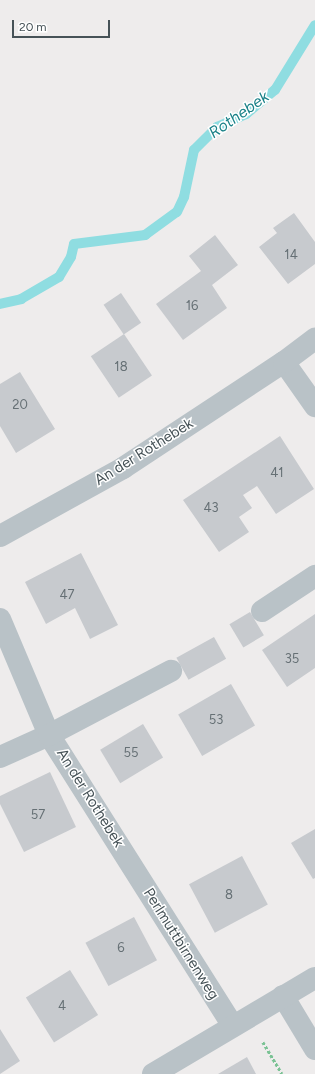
<!DOCTYPE html>
<style>
body{margin:0}
#map{position:relative;width:315px;height:1074px;overflow:hidden;background:#eeecec;font-family:Figtree,sans-serif}
div>[style]{position:absolute}
.stream>*{height:10px;margin:-5px;padding:0 5px;transform-origin:5px;border-radius:5px;background:#8fdde1}
.building>*{inset:0;background:#c7cace;transform-origin:0 0}
.path>*{height:2.5px;margin-top:-1.25px;transform-origin:0;background:repeating-linear-gradient(90deg,#7ac294 0 3px,transparent 0 5px)}
.minor>*{height:22px;margin:-11px;padding:0 11px;transform-origin:11px;border-radius:11px;background:#b9c2c7}
span{translate:-50% -50%;white-space:nowrap;text-align:center;line-height:1.15;-webkit-text-stroke:3px #fff;paint-order:stroke}
.number-label{font-size:13px;color:#667075}
.number-label span{-webkit-text-stroke-width:0}
.street-label{font-size:15px;color:#465257}
.water-label{font-size:16px;color:#1a8288;font-style:italic}
.scale{position:absolute;left:12px;top:20px;width:98px;height:18px;box-sizing:border-box;border:2px solid #465257;border-top:0;padding-left:5px;font-size:12px;line-height:14px;white-space:nowrap;color:#465257;-webkit-text-stroke:3px #fff;paint-order:stroke}
</style>
<div id="map">
<div class="stream">
<i style="left:0;top:304px;width:22px;rotate:-13deg"></i>
<i style="left:21px;top:299px;width:44px;rotate:-30.1deg"></i>
<i style="left:59px;top:277px;width:23px;rotate:-59deg"></i>
<i style="left:71px;top:257px;width:13px;rotate:-77deg"></i>
<i style="left:74px;top:244px;width:72px;rotate:-7.2deg"></i>
<i style="left:145px;top:235px;width:39px;rotate:-36deg"></i>
<i style="left:177px;top:212px;width:17px;rotate:-65deg"></i>
<i style="left:184px;top:197px;width:48px;rotate:-78deg"></i>
<i style="left:194px;top:150px;width:33px;rotate:-45deg"></i>
<i style="left:217px;top:127px;width:32px;rotate:-24deg"></i>
<i style="left:246px;top:114px;width:38px;rotate:-40deg"></i>
<i style="left:275px;top:90px;width:76px;rotate:-58.4deg"></i>
</div>
<div class="building">
<i style="clip-path:polygon(294px 213px,315px 242px,315px 264px,288px 284px,259px 247px,277px 233px,273px 228px)"></i>
<i style="clip-path:polygon(215px 235px,238px 265px,212px 285px,227px 308px,183px 340px,156px 304px,201px 271px,189px 256px)"></i>
<i style="left:121px;top:293px;width:36px;height:21px;rotate:56deg"></i>
<i style="left:124px;top:334px;width:50px;height:40px;rotate:56deg"></i>
<i style="clip-path:polygon(20px 372px,55px 429px,16px 453px,0 426px,0 384px)"></i>
<i style="clip-path:polygon(280px 436px,314px 489px,276px 514px,257px 486px,243px 495px,252px 508px,239px 517px,249px 532px,219px 552px,183px 500px)"></i>
<i style="clip-path:polygon(81px 553px,118px 625px,90px 639px,75px 608px,46px 624px,25px 582px)"></i>
<i style="left:250px;top:612px;width:27px;height:24px;rotate:59deg"></i>
<i style="clip-path:polygon(315px 614px,315px 668px,287px 687px,262px 650px)"></i>
<i style="left:214px;top:637px;width:25px;height:43px;rotate:61deg"></i>
<i style="left:231px;top:684px;width:48px;height:61px;rotate:60deg"></i>
<i style="left:143px;top:724px;width:39px;height:50px;rotate:59deg"></i>
<i style="clip-path:polygon(50px 772px,76px 827px,24px 852px,0 804px,0 796px)"></i>
<i style="clip-path:polygon(315px 829px,315px 878px,313px 879px,291px 843px)"></i>
<i style="left:242px;top:856px;width:55px;height:60px;rotate:62deg"></i>
<i style="left:134px;top:917px;width:49px;height:55px;rotate:62deg"></i>
<i style="left:70px;top:970px;width:53px;height:52px;rotate:58deg"></i>
<i style="clip-path:polygon(0 1029px,20px 1061px,0 1074px)"></i>
<i style="clip-path:polygon(247px 1057px,256px 1074px,218px 1074px)"></i>
</div>
<div class="path">
<i style="left:263px;top:1042px;width:37px;rotate:59deg"></i>
</div>
<div class="minor">
<i style="left:284px;top:362px;width:54px;rotate:54.8deg"></i>
<i style="left:0;top:536px;width:141px;rotate:-28.9deg"></i>
<i style="left:123px;top:468px;width:193px;rotate:-33.4deg"></i>
<i style="left:284px;top:362px;width:39px;rotate:-37deg"></i>
<i style="left:262px;top:611px;width:64px;rotate:-33.4deg"></i>
<i style="left:0;top:619px;width:126px;rotate:67.1deg"></i>
<i style="left:49px;top:735px;width:344px;rotate:57.7deg"></i>
<i style="left:0;top:757px;width:54px;rotate:-24.2deg"></i>
<i style="left:49px;top:735px;width:138px;rotate:-27.7deg"></i>
<i style="left:283px;top:996px;width:62px;rotate:58.9deg"></i>
<i style="left:153px;top:1074px;width:188px;rotate:-30.7deg"></i>
</div>
<div class="number-label">
<span style="left:291px;top:255px">14</span>
<span style="left:192px;top:306px">16</span>
<span style="left:121px;top:367px">18</span>
<span style="left:20px;top:405px">20</span>
<span style="left:277px;top:473px">41</span>
<span style="left:211px;top:508px">43</span>
<span style="left:67px;top:595px">47</span>
<span style="left:292px;top:659px">35</span>
<span style="left:216px;top:720px">53</span>
<span style="left:131px;top:753px">55</span>
<span style="left:38px;top:815px">57</span>
<span style="left:229px;top:895px">8</span>
<span style="left:121px;top:948px">6</span>
<span style="left:62px;top:1006px">4</span>
</div>
<div class="street-label">
<span style="left:144px;top:452px;rotate:-32deg">An der Rothebek</span>
<span style="left:90px;top:798px;rotate:58deg">An der Rothebek</span>
<span style="left:181px;top:944px;rotate:58deg">Perlmuttbirnenweg</span>
</div>
<div class="water-label">
<span style="left:239px;top:115px;rotate:-35deg">Rothebek</span>
</div>
<div class="scale">20 m</div>
</div>
